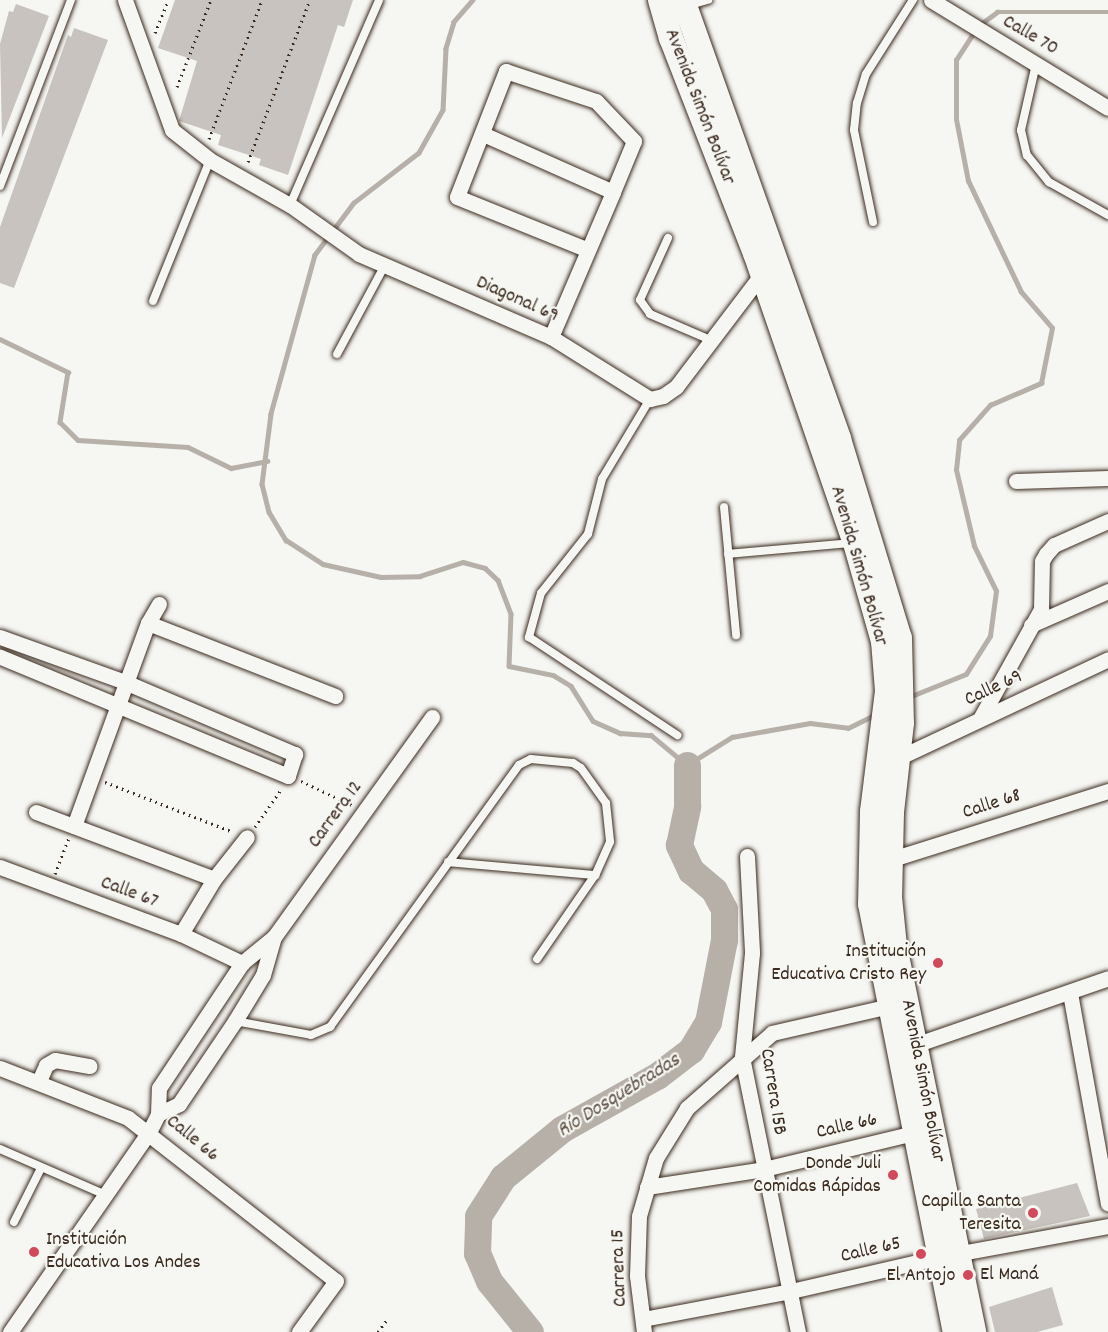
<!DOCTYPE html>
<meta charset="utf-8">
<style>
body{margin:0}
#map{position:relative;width:1108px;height:1332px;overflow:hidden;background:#f6f6f2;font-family:Dekko,sans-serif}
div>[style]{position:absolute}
.stream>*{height:4.5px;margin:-2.25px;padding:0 2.25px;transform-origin:2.25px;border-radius:2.25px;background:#b6b0a9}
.river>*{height:27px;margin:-13.5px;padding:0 13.5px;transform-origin:13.5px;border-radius:13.5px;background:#b6b0a9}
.building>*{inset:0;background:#c8c3be}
.path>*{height:3px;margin-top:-1.5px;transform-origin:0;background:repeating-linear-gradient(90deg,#3b2a1e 0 1.5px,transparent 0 6px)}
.roads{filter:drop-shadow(0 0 2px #3b2a1e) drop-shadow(0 0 2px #3b2a1e)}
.service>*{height:8px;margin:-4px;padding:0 4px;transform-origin:4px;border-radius:4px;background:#f6f6f2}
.minor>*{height:15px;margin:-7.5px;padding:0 7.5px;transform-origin:7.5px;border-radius:7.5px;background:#f6f6f2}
.primary>*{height:24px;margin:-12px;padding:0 12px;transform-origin:12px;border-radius:12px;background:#f6f6f2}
.dots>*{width:16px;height:16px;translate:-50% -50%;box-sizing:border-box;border:3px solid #f6f6f2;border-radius:50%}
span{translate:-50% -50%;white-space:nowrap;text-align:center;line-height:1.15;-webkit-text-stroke:4.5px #f6f6f2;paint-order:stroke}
.street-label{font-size:20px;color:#3b2a1e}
.poi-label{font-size:20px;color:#3b2a1e}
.right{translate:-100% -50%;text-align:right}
.left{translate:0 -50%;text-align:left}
.water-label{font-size:21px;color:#605248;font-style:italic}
</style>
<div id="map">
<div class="stream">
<i style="left:473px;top:0;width:29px;rotate:131deg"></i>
<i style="left:454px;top:22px;width:28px;rotate:107deg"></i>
<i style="left:446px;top:49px;width:61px;rotate:92.8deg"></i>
<i style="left:443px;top:110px;width:49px;rotate:119.2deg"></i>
<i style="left:419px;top:153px;width:82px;rotate:142.4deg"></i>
<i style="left:354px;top:203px;width:65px;rotate:126.9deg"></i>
<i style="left:315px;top:255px;width:165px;rotate:105.5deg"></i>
<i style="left:271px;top:414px;width:71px;rotate:97.3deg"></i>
<i style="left:262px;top:484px;width:29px;rotate:76deg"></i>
<i style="left:269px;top:512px;width:33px;rotate:59deg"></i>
<i style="left:286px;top:540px;width:44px;rotate:33deg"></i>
<i style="left:323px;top:564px;width:59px;rotate:12.6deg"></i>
<i style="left:381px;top:577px;width:39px;rotate:-1deg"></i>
<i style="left:420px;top:576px;width:45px;rotate:-18deg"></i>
<i style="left:463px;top:562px;width:23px;rotate:15deg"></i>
<i style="left:485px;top:568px;width:18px;rotate:43deg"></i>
<i style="left:498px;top:580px;width:36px;rotate:69deg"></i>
<i style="left:511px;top:614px;width:52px;rotate:92.2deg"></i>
<i style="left:509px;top:666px;width:45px;rotate:11.6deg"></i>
<i style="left:553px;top:675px;width:21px;rotate:31deg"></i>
<i style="left:571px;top:686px;width:41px;rotate:57.8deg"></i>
<i style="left:593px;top:721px;width:30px;rotate:24deg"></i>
<i style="left:620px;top:733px;width:31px;rotate:4deg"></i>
<i style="left:651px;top:735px;width:47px;rotate:39.8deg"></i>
<i style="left:687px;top:765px;width:53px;rotate:-31.9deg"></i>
<i style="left:732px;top:737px;width:79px;rotate:-10.2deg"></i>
<i style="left:810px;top:723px;width:38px;rotate:7deg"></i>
<i style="left:848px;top:728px;width:30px;rotate:-26deg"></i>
<i style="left:0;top:339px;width:76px;rotate:25.9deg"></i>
<i style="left:68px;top:372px;width:51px;rotate:99.1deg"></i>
<i style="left:60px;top:422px;width:25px;rotate:45deg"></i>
<i style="left:78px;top:440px;width:110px;rotate:3.6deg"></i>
<i style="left:188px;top:447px;width:48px;rotate:26deg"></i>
<i style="left:231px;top:468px;width:37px;rotate:-11deg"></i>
<i style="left:909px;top:697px;width:61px;rotate:-22deg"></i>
<i style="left:966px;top:674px;width:45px;rotate:-57.7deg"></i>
<i style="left:990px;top:636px;width:45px;rotate:-82.4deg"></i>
<i style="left:996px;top:591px;width:50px;rotate:-116.1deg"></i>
<i style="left:974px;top:546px;width:78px;rotate:-103.3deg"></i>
<i style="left:956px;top:470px;width:30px;rotate:-84deg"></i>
<i style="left:959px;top:440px;width:47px;rotate:-48.5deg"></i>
<i style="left:990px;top:405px;width:56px;rotate:-23.3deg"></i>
<i style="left:1041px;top:383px;width:56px;rotate:-78.7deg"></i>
<i style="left:1052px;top:328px;width:48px;rotate:-130.7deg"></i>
<i style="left:1021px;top:292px;width:123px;rotate:-115.5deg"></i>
<i style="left:968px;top:181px;width:63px;rotate:-101deg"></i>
<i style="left:956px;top:119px;width:59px;rotate:-90deg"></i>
<i style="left:956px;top:60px;width:40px;rotate:-57.1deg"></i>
<i style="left:978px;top:26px;width:24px;rotate:-36deg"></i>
<i style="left:997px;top:12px;width:111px"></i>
</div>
<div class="river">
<i style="left:530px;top:1332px;width:65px;rotate:-128.8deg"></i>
<i style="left:489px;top:1281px;width:30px;rotate:-113deg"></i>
<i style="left:477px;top:1253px;width:37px;rotate:-88deg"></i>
<i style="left:478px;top:1216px;width:46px;rotate:-57.3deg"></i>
<i style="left:503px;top:1177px;width:76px;rotate:-39.1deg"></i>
<i style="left:562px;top:1129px;width:109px;rotate:-29.2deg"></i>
<i style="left:657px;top:1076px;width:43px;rotate:-37.4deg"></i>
<i style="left:691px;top:1050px;width:33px;rotate:-59deg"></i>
<i style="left:708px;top:1022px;width:84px;rotate:-79deg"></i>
<i style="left:724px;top:940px;width:31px;rotate:-90deg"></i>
<i style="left:724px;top:909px;width:21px;rotate:-118deg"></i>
<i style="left:714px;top:890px;width:30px;rotate:-140deg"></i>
<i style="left:691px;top:871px;width:29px;rotate:-115deg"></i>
<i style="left:679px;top:845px;width:40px;rotate:-78deg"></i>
<i style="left:687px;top:806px;width:41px;rotate:-90deg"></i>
</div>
<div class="building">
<i style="clip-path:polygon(175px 0,353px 0,344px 27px,338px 25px,288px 175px,259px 165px,261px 159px,218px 145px,221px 135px,179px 121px,197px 61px,158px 48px)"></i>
<i style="clip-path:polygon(16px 4px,49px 16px,2px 138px,0 44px,9px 11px,13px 12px)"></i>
<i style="clip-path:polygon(74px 28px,108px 40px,14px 288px,0 283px,0 227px,68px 35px,71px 37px)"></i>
<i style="clip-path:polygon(1077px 1183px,1090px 1216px,984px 1239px,976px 1209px)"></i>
<i style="clip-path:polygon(1052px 1287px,1063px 1325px,1037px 1332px,995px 1332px,989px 1307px)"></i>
</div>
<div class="path">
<i style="left:155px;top:33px;width:35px;rotate:-68deg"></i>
<i style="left:177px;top:87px;width:93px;rotate:-68.7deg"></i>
<i style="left:209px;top:139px;width:149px;rotate:-69.1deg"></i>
<i style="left:248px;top:162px;width:173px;rotate:-69.1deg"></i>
<i style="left:301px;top:781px;width:56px;rotate:25.2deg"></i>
<i style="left:105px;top:782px;width:137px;rotate:21.3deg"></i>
<i style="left:255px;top:827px;width:47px;rotate:-55.3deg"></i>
<i style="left:55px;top:874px;width:39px;rotate:-69deg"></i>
<i style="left:378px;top:1332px;width:17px;rotate:-54deg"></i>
</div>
<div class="roads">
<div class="service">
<i style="left:690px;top:5px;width:19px;rotate:-16deg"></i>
<i style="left:1036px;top:64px;width:68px;rotate:102.8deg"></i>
<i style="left:1021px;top:130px;width:26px;rotate:77deg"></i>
<i style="left:1027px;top:155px;width:35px;rotate:51deg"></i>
<i style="left:1049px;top:182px;width:68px;rotate:29.2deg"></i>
<i style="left:0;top:186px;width:199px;rotate:-69.1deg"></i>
<i style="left:290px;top:205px;width:223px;rotate:-66.5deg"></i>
<i style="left:873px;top:222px;width:94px;rotate:-101.7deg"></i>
<i style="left:854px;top:130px;width:27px;rotate:-84deg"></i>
<i style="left:857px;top:103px;width:30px;rotate:-73deg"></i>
<i style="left:866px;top:74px;width:88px;rotate:-57.6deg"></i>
<i style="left:668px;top:238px;width:68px;rotate:114.3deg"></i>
<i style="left:640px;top:300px;width:17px;rotate:54deg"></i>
<i style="left:650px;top:314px;width:63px;rotate:23.3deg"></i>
<i style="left:153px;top:301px;width:152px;rotate:-68deg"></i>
<i style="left:337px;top:354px;width:101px;rotate:-61.7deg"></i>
<i style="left:650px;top:399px;width:93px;rotate:121deg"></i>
<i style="left:602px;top:479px;width:57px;rotate:104.3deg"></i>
<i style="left:588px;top:534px;width:75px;rotate:128.5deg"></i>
<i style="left:541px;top:593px;width:46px;rotate:105.3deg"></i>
<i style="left:529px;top:637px;width:178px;rotate:33.5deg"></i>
<i style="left:724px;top:507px;width:129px;rotate:84.6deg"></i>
<i style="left:728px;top:554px;width:124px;rotate:-5.1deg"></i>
<i style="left:448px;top:862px;width:148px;rotate:5.1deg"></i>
<i style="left:235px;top:1021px;width:77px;rotate:10.4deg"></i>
<i style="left:311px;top:1035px;width:21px;rotate:-23deg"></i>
<i style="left:330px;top:1027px;width:323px;rotate:-54.2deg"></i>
<i style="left:519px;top:765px;width:13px;rotate:-27deg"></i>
<i style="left:531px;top:759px;width:42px;rotate:5.4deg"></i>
<i style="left:573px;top:763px;width:9px;rotate:32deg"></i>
<i style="left:581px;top:768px;width:43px;rotate:54.5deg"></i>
<i style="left:606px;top:803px;width:39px;rotate:84deg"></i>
<i style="left:610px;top:842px;width:36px;rotate:114deg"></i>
<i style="left:595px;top:875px;width:102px;rotate:124.6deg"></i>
<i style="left:0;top:1149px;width:116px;rotate:23.5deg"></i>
<i style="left:14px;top:1222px;width:60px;rotate:-63.4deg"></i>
</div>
<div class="minor">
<i style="left:125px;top:0;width:138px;rotate:70.1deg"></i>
<i style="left:172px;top:130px;width:48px;rotate:38.3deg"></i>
<i style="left:210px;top:160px;width:92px;rotate:29.4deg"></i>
<i style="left:290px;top:205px;width:85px;rotate:35.4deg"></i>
<i style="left:359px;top:254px;width:209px;rotate:23.4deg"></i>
<i style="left:551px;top:337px;width:117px;rotate:32.1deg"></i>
<i style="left:650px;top:399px;width:13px;rotate:-13deg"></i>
<i style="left:663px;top:396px;width:16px;rotate:-35deg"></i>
<i style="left:676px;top:387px;width:141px;rotate:-52.8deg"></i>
<i style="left:931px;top:0;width:207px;rotate:31.4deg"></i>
<i style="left:483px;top:134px;width:142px;rotate:24deg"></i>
<i style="left:551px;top:337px;width:158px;rotate:-66.8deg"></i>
<i style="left:613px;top:192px;width:55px;rotate:-67.6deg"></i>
<i style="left:634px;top:141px;width:55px;rotate:-133.5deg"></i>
<i style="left:596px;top:101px;width:95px;rotate:-161.6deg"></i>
<i style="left:506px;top:71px;width:135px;rotate:111.3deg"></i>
<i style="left:457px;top:197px;width:141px;rotate:22deg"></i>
<i style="left:1016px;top:481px;width:92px;rotate:-1.9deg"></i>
<i style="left:148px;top:623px;width:201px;rotate:21.3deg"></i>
<i style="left:1031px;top:625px;width:84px;rotate:-23.8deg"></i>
<i style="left:0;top:637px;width:133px;rotate:19.8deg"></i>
<i style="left:125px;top:682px;width:185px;rotate:23deg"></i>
<i style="left:295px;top:754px;width:23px;rotate:108deg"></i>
<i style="left:288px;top:776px;width:312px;rotate:-157.5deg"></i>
<i style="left:981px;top:717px;width:124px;rotate:-60.9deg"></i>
<i style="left:1041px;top:609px;width:48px;rotate:-88.8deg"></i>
<i style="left:1042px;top:561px;width:8px;rotate:-60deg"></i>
<i style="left:1046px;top:554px;width:12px;rotate:-48deg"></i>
<i style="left:1054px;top:545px;width:59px;rotate:-24deg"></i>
<i style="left:898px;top:758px;width:232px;rotate:-25.2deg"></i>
<i style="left:36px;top:812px;width:190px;rotate:20.6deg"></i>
<i style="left:74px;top:826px;width:216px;rotate:-70deg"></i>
<i style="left:148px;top:623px;width:22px;rotate:-60deg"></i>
<i style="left:747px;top:856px;width:97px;rotate:87deg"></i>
<i style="left:752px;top:953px;width:104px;rotate:95.5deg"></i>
<i style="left:742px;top:1057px;width:281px;rotate:78.5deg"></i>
<i style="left:889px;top:860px;width:230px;rotate:-17.5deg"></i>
<i style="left:0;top:867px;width:193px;rotate:20.3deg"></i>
<i style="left:181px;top:934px;width:68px;rotate:25.4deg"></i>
<i style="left:181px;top:934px;width:64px;rotate:-59deg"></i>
<i style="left:214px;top:879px;width:53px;rotate:-51.8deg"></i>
<i style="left:1070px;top:993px;width:214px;rotate:79.8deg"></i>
<i style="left:915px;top:1045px;width:204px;rotate:-19.1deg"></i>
<i style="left:0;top:1068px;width:137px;rotate:21.3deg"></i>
<i style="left:128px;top:1118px;width:264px;rotate:38.1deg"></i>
<i style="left:336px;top:1281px;width:63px;rotate:126deg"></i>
<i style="left:39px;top:1081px;width:17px;rotate:-66deg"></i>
<i style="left:46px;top:1065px;width:10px;rotate:-29deg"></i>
<i style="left:55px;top:1060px;width:35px;rotate:10deg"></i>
<i style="left:158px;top:1114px;width:23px;rotate:-25deg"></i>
<i style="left:179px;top:1104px;width:100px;rotate:-56deg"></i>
<i style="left:235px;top:1021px;width:54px;rotate:-58.7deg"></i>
<i style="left:263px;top:975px;width:40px;rotate:-74deg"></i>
<i style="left:647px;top:1187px;width:118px;rotate:-8.7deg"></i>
<i style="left:764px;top:1169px;width:154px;rotate:-13.5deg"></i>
<i style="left:643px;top:1319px;width:151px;rotate:-10.7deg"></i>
<i style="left:791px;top:1291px;width:152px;rotate:-12.9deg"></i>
<i style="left:939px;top:1257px;width:172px;rotate:-10.4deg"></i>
<i style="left:10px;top:1332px;width:244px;rotate:-55.2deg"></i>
<i style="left:149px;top:1132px;width:20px;rotate:-63deg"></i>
<i style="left:158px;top:1114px;width:26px;rotate:-88deg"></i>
<i style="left:159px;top:1088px;width:150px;rotate:-56.4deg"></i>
<i style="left:242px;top:963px;width:41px;rotate:-39.1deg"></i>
<i style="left:274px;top:937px;width:271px;rotate:-54.3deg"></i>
<i style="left:644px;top:1332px;width:56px;rotate:-97.1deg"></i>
<i style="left:637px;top:1276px;width:60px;rotate:-88.1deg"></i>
<i style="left:639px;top:1216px;width:60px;rotate:-73.7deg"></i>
<i style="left:656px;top:1158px;width:59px;rotate:-58.2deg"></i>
<i style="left:687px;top:1108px;width:113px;rotate:-41.4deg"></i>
<i style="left:772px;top:1033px;width:121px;rotate:-12.9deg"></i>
</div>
<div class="primary">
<i style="left:660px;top:0;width:40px;rotate:74deg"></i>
<i style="left:671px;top:38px;width:231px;rotate:68.7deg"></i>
<i style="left:755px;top:253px;width:307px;rotate:71deg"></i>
<i style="left:855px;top:543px;width:102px;rotate:74.1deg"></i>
<i style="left:883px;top:641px;width:50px;rotate:85.4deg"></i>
<i style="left:887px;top:691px;width:122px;rotate:97.1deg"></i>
<i style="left:872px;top:812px;width:92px;rotate:91.2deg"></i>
<i style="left:870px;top:904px;width:436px;rotate:78.8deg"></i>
<i style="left:683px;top:0;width:466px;rotate:70.4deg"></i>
<i style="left:839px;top:439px;width:208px;rotate:73deg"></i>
<i style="left:900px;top:638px;width:85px;rotate:88.7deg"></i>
<i style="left:902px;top:723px;width:90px;rotate:96.4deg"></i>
<i style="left:892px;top:812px;width:85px;rotate:91.3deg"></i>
<i style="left:890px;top:897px;width:49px;rotate:84.2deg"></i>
<i style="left:895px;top:946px;width:394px;rotate:78.4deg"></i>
</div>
</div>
<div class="dots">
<i style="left:938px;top:963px;background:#d1495b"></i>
<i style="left:893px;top:1175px;background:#d1495b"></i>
<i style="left:1033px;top:1213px;background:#d1495b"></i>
<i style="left:34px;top:1252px;background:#d1495b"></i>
<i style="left:921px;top:1254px;background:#d1495b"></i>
<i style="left:968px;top:1275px;background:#d1495b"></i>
</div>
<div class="street-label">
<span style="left:1030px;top:36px;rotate:30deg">Calle 70</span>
<span style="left:699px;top:107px;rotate:69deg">Avenida Simón Bolívar</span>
<span style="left:517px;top:300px;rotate:24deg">Diagonal 69</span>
<span style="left:858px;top:566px;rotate:74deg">Avenida Simón Bolívar</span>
<span style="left:994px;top:689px;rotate:-25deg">Calle 69</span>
<span style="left:992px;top:805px;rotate:-18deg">Calle 68</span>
<span style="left:336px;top:815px;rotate:-54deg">Carrera 12</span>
<span style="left:129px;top:893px;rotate:20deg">Calle 67</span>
<span style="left:922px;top:1081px;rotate:79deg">Avenida Simón Bolívar</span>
<span style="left:772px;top:1092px;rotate:81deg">Carrera 15B</span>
<span style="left:847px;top:1127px;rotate:-13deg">Calle 66</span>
<span style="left:192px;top:1139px;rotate:39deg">Calle 66</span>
<span style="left:871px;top:1251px;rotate:-13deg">Calle 65</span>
<span style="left:620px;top:1268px;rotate:-92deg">Carrera 15</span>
</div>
<div class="poi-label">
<span class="right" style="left:926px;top:964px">Institución<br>Educativa Cristo Rey</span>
<span class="right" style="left:881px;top:1176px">Donde Juli<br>Comidas Rápidas</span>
<span class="right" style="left:1021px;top:1214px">Capilla Santa<br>Teresita</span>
<span class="left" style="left:46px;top:1252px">Institución<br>Educativa Los Andes</span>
<span class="left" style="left:980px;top:1275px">El Maná</span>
<span style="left:921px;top:1276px">El Antojo</span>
</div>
<div class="water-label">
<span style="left:619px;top:1096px;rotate:-32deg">Río Dosquebradas</span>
</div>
</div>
